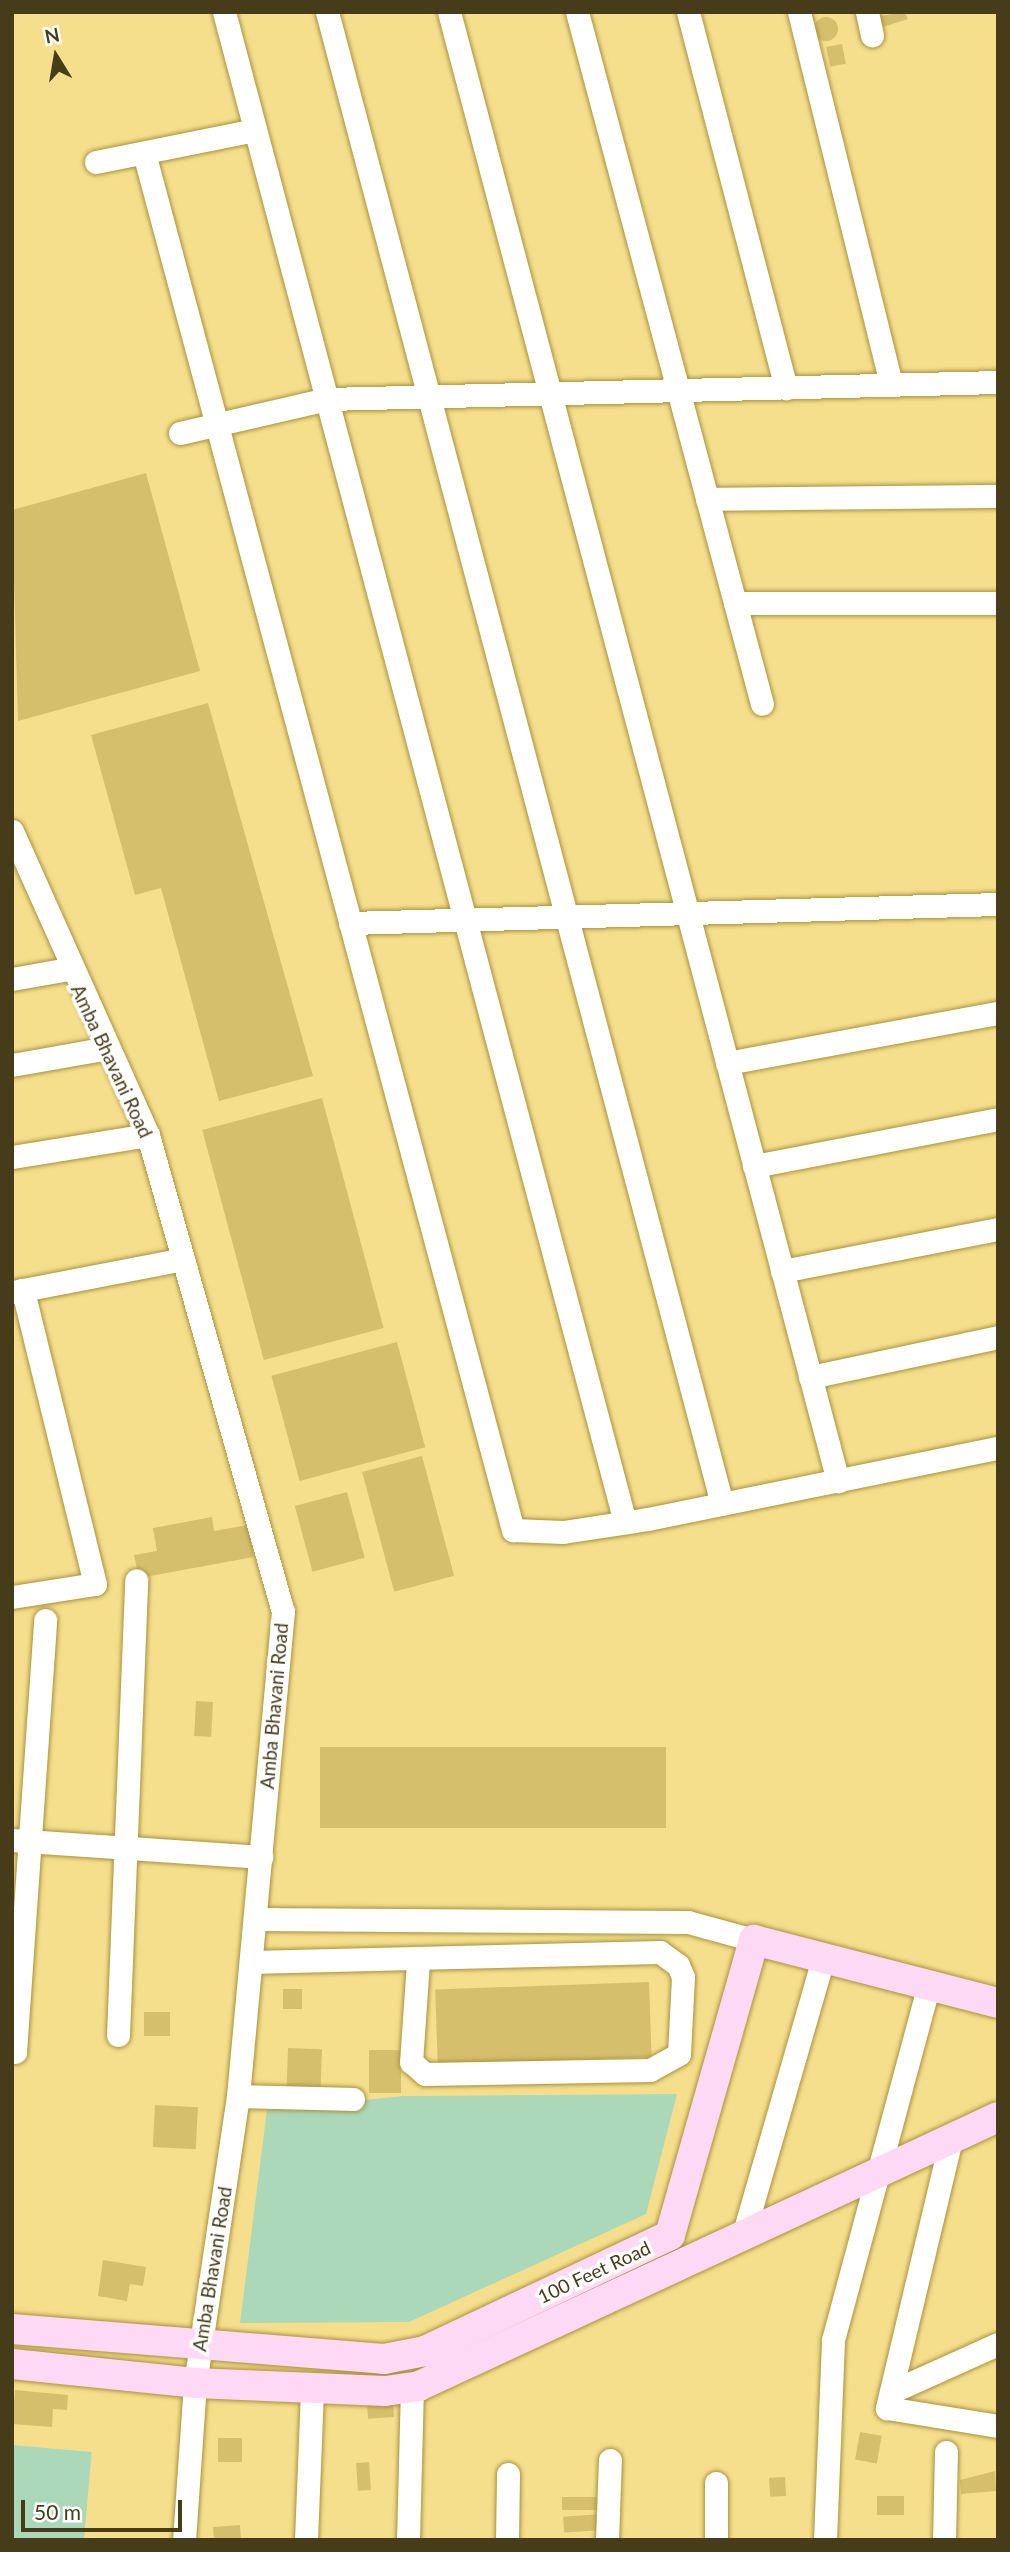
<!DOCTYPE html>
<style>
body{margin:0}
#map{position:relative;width:1010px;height:2552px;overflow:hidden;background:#f6df8c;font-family:Lato,sans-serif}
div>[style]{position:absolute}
.green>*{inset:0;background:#abd8b8;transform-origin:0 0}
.building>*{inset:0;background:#d6bf6c;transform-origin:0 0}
.round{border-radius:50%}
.roads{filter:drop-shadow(0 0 2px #a9923f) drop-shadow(0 0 2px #a9923f)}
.minor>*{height:23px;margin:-11.5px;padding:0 11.5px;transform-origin:11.5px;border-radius:11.5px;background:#fff}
.major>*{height:30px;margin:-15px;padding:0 15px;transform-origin:15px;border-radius:15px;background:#fed9f5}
span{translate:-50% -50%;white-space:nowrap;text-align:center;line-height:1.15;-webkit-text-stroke:7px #fff;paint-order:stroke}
.street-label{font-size:19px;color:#463c19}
.frame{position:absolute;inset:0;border:14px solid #463c19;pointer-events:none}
.north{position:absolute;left:21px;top:21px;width:70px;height:70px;-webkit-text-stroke:5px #fff;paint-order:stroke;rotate:349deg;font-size:19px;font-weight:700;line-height:28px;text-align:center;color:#463c19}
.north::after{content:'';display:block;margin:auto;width:24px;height:32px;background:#463c19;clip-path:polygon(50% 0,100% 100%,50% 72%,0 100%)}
.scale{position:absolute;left:21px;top:2500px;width:161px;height:32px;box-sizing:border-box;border:4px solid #463c19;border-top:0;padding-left:9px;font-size:21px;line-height:24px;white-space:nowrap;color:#463c19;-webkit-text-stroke:5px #fff;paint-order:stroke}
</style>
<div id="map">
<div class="green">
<i style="clip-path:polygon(677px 2094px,646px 2214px,409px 2322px,240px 2323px,267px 2110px,403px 2096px)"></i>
<i style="left:12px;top:2445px;width:80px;height:95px;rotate:5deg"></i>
</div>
<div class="building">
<i style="clip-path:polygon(905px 12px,908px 19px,883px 27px,880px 16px)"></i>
<i class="round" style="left:814px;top:17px;width:24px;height:24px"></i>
<i style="left:842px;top:44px;width:20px;height:16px;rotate:79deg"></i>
<i style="clip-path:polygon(146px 473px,200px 671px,18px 721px,12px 510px)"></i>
<i style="clip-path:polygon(208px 703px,313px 1076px,219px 1101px,161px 888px,135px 895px,91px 735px)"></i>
<i style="left:322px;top:1098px;width:238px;height:124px;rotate:75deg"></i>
<i style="left:397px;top:1342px;width:109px;height:130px;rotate:75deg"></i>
<i style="left:422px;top:1456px;width:124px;height:62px;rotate:75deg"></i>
<i style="left:347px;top:1492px;width:68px;height:54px;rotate:75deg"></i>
<i style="clip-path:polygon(212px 1517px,214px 1531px,248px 1525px,254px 1557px,139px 1578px,134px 1555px,157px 1551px,153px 1528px)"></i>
<i style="left:196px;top:1701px;width:17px;height:35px;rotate:3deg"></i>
<i style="left:320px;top:1747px;width:346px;height:81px"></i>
<i style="left:649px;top:1982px;width:75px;height:214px;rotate:88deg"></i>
<i style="left:283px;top:1989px;width:19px;height:20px"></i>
<i style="left:170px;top:2012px;width:24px;height:26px;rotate:90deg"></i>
<i style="left:288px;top:2048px;width:34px;height:43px;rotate:2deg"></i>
<i style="left:369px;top:2050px;width:32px;height:43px"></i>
<i style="left:155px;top:2105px;width:43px;height:42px;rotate:3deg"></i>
<i style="clip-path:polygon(103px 2260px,146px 2267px,143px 2286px,130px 2284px,127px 2301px,98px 2296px)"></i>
<i style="clip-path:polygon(15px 2390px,68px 2395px,67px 2410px,53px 2409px,52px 2427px,12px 2424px)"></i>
<i style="left:393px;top:2402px;width:15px;height:26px;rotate:86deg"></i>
<i style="left:860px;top:2432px;width:22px;height:28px;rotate:10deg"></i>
<i style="left:218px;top:2438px;width:24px;height:24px"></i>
<i style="left:369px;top:2462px;width:28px;height:13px;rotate:86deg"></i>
<i style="clip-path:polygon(995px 2471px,996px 2491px,961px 2494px,960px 2480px)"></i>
<i style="left:785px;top:2477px;width:19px;height:16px;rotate:87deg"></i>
<i style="left:877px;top:2496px;width:27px;height:19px"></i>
<i style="left:601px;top:2497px;width:13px;height:39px;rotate:90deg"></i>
<i style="left:601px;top:2514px;width:16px;height:38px;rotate:86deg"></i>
<i style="left:240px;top:2525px;width:15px;height:27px;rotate:86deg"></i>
</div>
<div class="roads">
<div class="minor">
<i style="left:224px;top:12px;width:1562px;rotate:75.13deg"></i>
<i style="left:327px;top:12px;width:1543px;rotate:75.17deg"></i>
<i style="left:449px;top:12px;width:1520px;rotate:75.17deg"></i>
<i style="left:577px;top:12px;width:716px;rotate:75.03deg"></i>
<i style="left:688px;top:12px;width:389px;rotate:75.4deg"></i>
<i style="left:799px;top:12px;width:384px;rotate:76.1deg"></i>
<i style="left:867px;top:12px;width:24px;rotate:78deg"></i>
<i style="left:144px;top:153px;width:1426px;rotate:75deg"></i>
<i style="left:513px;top:1530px;width:50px;rotate:2.3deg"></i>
<i style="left:563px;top:1532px;width:86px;rotate:-8.7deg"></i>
<i style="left:648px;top:1519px;width:357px;rotate:-11.5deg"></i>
<i style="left:96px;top:162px;width:162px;rotate:-11.4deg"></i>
<i style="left:180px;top:433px;width:151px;rotate:-13deg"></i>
<i style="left:327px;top:399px;width:671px;rotate:-1.45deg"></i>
<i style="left:707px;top:499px;width:291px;rotate:-0.6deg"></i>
<i style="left:735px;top:603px;width:263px"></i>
<i style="left:12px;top:831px;width:333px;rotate:65.9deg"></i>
<i style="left:148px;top:1135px;width:495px;rotate:74.2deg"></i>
<i style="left:283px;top:1611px;width:487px;rotate:95.3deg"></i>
<i style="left:238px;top:2096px;width:290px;rotate:98.5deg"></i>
<i style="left:195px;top:2383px;width:157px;rotate:94deg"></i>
<i style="left:350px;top:923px;width:648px;rotate:-1.68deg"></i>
<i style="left:12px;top:979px;width:58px;rotate:-10deg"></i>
<i style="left:727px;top:1063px;width:276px;rotate:-10.5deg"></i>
<i style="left:12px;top:1065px;width:97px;rotate:-10deg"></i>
<i style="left:12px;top:1157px;width:138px;rotate:-9.2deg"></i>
<i style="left:754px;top:1166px;width:248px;rotate:-10.9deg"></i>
<i style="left:782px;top:1271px;width:220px;rotate:-11deg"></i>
<i style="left:12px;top:1292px;width:174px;rotate:-10.9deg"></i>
<i style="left:810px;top:1377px;width:192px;rotate:-12deg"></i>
<i style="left:12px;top:1597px;width:84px;rotate:-8.9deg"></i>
<i style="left:95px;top:1584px;width:303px;rotate:-103.8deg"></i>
<i style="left:12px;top:1840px;width:250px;rotate:3.9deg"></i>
<i style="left:255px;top:1919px;width:433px;rotate:0.4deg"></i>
<i style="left:688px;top:1922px;width:68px;rotate:15.3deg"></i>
<i style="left:251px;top:1962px;width:409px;rotate:-1.4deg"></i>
<i style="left:660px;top:1952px;width:22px;rotate:36deg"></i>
<i style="left:678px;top:1965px;width:13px;rotate:67deg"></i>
<i style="left:683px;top:1977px;width:77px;rotate:93deg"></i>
<i style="left:679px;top:2054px;width:33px;rotate:151deg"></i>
<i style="left:650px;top:2070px;width:225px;rotate:179deg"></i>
<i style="left:425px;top:2074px;width:18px;rotate:-139deg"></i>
<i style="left:411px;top:2062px;width:101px;rotate:-86deg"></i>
<i style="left:118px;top:2035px;width:455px;rotate:-87.7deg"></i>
<i style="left:15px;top:2052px;width:433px;rotate:-86deg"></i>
<i style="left:238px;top:2096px;width:115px;rotate:1.5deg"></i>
<i style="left:951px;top:2139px;width:277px;rotate:103.4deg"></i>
<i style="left:887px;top:2408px;width:112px;rotate:9.2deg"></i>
<i style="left:743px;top:2236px;width:289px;rotate:-73.9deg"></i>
<i style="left:891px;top:2392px;width:117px;rotate:-24.2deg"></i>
<i style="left:306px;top:2540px;width:152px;rotate:-87.7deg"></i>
<i style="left:408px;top:2540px;width:153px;rotate:-88.5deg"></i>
<i style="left:507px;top:2540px;width:66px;rotate:-89.1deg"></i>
<i style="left:607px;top:2540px;width:80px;rotate:-87.9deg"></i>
<i style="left:716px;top:2540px;width:57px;rotate:-90deg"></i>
<i style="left:825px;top:2540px;width:200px;rotate:-87.7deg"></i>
<i style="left:833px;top:2340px;width:368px;rotate:-74.9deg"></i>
<i style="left:944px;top:2540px;width:88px;rotate:-88.7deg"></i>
</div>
<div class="major">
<i style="left:12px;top:2329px;width:373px;rotate:4.6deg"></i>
<i style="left:384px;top:2359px;width:42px;rotate:-11deg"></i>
<i style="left:425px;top:2351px;width:271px;rotate:-25.3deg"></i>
<i style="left:670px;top:2235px;width:307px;rotate:-74.1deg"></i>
<i style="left:754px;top:1940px;width:252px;rotate:14.5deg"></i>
<i style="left:12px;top:2364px;width:184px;rotate:5.9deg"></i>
<i style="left:195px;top:2383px;width:190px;rotate:2.4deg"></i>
<i style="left:385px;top:2391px;width:34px;rotate:-8deg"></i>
<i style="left:419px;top:2386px;width:638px;rotate:-24.92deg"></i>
</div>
</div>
<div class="street-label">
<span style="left:112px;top:1061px;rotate:65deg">Amba Bhavani Road</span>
<span style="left:274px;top:1706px;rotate:-85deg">Amba Bhavani Road</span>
<span style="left:212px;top:2269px;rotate:-81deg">Amba Bhavani Road</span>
<span style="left:594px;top:2272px;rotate:-25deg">100 Feet Road</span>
</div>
<div class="frame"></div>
<div class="north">N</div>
<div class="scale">50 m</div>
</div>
